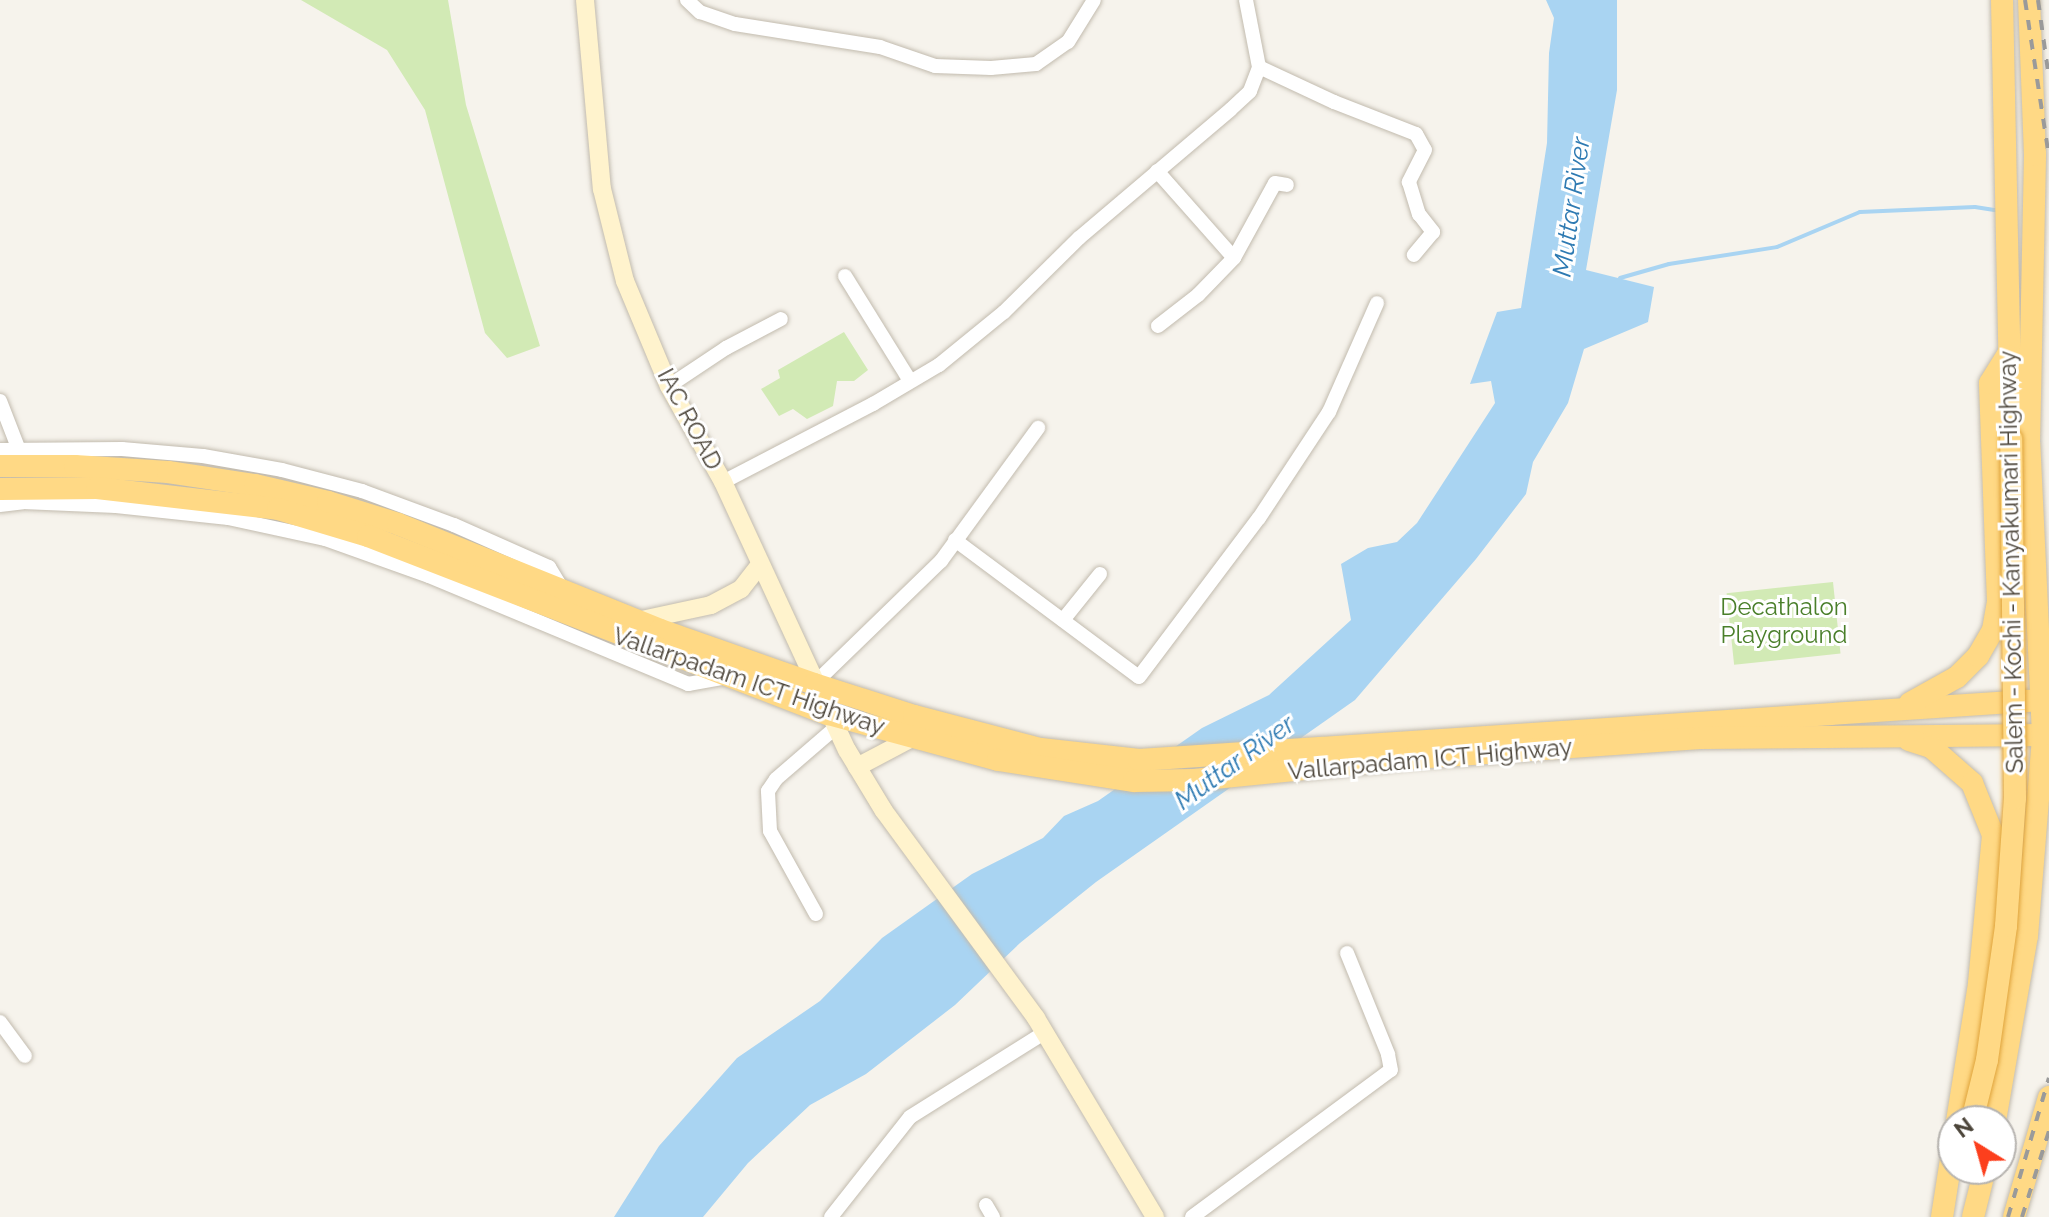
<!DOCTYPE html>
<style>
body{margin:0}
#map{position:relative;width:2049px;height:1217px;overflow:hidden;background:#f6f3ec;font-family:Raleway,sans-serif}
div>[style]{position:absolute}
.green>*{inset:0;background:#d2eab5;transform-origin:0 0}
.water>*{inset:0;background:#a9d4f2}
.stream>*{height:4px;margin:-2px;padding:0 2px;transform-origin:2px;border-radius:2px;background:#a9d4f2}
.roads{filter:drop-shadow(0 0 2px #c2bbae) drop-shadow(0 0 2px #c2bbae)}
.minor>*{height:14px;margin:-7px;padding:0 7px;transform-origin:7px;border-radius:7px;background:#fff}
.secondary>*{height:18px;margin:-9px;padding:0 9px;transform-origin:9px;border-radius:9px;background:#fff3cd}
.trunk>*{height:22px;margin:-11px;padding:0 11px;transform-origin:11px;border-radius:11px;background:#ffd985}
.rail>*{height:4px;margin-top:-2px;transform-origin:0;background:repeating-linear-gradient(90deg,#9a9a9a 0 10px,transparent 0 20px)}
.bridges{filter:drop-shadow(0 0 2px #e0a43c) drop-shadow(0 0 2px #e0a43c)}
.trunk-bridge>*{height:22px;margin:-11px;padding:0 11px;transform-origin:11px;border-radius:11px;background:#ffd985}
span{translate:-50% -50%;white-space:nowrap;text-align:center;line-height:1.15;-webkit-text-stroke:6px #fff;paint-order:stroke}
.street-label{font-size:24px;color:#4b4439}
.park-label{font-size:24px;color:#4a7f2a}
.water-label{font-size:26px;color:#2e7ab2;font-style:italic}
.north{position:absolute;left:1937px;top:1105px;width:80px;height:80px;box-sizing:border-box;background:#fff;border:2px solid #b7b4b0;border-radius:50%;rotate:323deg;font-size:22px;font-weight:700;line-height:32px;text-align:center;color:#4b4439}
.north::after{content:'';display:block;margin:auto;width:28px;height:36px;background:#fc3f1d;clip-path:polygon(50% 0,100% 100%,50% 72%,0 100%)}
</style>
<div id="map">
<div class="green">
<i style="clip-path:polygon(301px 0,448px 0,466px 105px,540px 346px,507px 358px,485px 333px,425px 110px,387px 50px)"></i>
<i style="clip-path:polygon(844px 332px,868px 370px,854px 381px,837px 381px,833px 406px,807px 419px,793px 409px,779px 416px,761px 389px,780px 378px,778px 370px)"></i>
<i style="left:1833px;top:582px;width:72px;height:107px;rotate:84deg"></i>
</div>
<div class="water">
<i style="clip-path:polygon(1546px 0,1617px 0,1617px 90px,1586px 270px,1654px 287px,1648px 322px,1584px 349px,1568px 403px,1533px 462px,1526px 494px,1476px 559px,1355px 700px,1096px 882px,1020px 943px,955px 1005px,866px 1074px,810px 1105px,748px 1163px,703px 1217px,614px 1217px,659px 1146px,737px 1058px,820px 1001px,882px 938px,972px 874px,1043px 838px,1064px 816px,1098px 801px,1202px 728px,1269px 695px,1351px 620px,1341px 564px,1368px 548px,1397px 542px,1417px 523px,1495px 403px,1491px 381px,1470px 384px,1497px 312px,1521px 308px,1547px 143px,1549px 53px,1554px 18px)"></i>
</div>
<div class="stream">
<i style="left:1620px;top:278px;width:51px;rotate:-15.9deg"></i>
<i style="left:1669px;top:264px;width:109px;rotate:-8.9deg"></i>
<i style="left:1777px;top:247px;width:90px;rotate:-22.9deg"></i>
<i style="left:1860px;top:212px;width:115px;rotate:-2.5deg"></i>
<i style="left:1975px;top:207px;width:26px;rotate:9deg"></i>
</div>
<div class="roads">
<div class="minor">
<i style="left:687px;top:0;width:18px;rotate:43deg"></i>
<i style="left:700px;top:12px;width:37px;rotate:19deg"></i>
<i style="left:735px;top:24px;width:147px;rotate:9deg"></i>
<i style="left:880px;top:47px;width:58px;rotate:19.1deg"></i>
<i style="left:935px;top:66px;width:56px;rotate:2deg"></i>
<i style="left:991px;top:68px;width:45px;rotate:-5.1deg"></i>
<i style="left:1036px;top:64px;width:39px;rotate:-35deg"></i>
<i style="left:1068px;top:42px;width:49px;rotate:-58.2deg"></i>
<i style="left:1259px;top:67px;width:83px;rotate:25deg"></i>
<i style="left:1334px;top:102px;width:88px;rotate:21.3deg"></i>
<i style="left:1416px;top:134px;width:18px;rotate:61deg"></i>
<i style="left:1425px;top:150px;width:36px;rotate:117deg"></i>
<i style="left:1409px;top:182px;width:34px;rotate:73deg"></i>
<i style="left:1419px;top:214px;width:23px;rotate:52deg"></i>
<i style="left:1433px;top:232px;width:30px;rotate:130deg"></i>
<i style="left:1157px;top:171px;width:116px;rotate:48.5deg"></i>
<i style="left:1234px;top:258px;width:85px;rotate:-61.3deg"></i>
<i style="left:1275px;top:183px;width:12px;rotate:9deg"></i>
<i style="left:845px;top:276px;width:123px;rotate:58.2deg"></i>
<i style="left:1158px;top:326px;width:51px;rotate:-37.8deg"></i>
<i style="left:1198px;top:295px;width:52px;rotate:-45.8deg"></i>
<i style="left:669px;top:386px;width:69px;rotate:-33.7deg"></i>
<i style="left:726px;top:348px;width:62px;rotate:-27.8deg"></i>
<i style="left:0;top:401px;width:53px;rotate:68.8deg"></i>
<i style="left:0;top:450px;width:122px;rotate:-0.5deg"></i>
<i style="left:122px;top:449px;width:81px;rotate:4.9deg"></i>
<i style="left:203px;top:456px;width:80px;rotate:10deg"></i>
<i style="left:282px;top:470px;width:83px;rotate:14.7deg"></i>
<i style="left:362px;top:491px;width:98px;rotate:20.3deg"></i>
<i style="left:454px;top:525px;width:104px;rotate:23.9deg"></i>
<i style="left:549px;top:567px;width:27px;rotate:59deg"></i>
<i style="left:723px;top:482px;width:169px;rotate:-27.5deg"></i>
<i style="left:873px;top:404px;width:77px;rotate:-30.6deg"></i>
<i style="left:939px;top:365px;width:84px;rotate:-39.2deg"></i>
<i style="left:1004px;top:312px;width:105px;rotate:-44.6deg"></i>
<i style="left:1079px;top:238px;width:199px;rotate:-40.3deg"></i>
<i style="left:1231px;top:109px;width:26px;rotate:-43deg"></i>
<i style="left:1250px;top:91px;width:26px;rotate:-69deg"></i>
<i style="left:1259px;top:67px;width:68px;rotate:-101deg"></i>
<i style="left:0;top:505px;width:23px;rotate:-7deg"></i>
<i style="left:23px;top:502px;width:93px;rotate:2.5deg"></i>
<i style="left:116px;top:506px;width:113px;rotate:6.1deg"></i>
<i style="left:228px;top:518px;width:99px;rotate:12.2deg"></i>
<i style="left:325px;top:539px;width:110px;rotate:19.6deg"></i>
<i style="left:429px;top:576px;width:281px;rotate:22.6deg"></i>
<i style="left:688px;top:684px;width:41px;rotate:-9.9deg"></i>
<i style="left:955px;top:540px;width:229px;rotate:36.7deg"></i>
<i style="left:1139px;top:677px;width:199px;rotate:-53deg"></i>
<i style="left:1259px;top:518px;width:127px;rotate:-56.6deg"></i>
<i style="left:1329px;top:412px;width:119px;rotate:-66.2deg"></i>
<i style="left:1063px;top:620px;width:59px;rotate:-51.2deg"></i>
<i style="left:814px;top:684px;width:177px;rotate:-44.1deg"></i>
<i style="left:941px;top:561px;width:165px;rotate:-53.9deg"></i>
<i style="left:816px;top:914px;width:95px;rotate:-119deg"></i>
<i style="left:770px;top:831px;width:40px;rotate:-92.9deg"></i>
<i style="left:768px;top:791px;width:14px;rotate:-56deg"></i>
<i style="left:776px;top:779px;width:78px;rotate:-40.8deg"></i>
<i style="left:0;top:1022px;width:42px;rotate:53.7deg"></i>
<i style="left:986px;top:1205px;width:14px;rotate:60deg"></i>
<i style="left:831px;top:1217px;width:127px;rotate:-51.7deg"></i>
<i style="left:910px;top:1117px;width:158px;rotate:-32.1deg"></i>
<i style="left:1192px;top:1217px;width:247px;rotate:-36.5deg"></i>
<i style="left:1391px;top:1070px;width:16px;rotate:-101deg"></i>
<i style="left:1388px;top:1054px;width:109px;rotate:-112.1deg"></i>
</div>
<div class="secondary">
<i style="left:585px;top:0;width:190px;rotate:84.9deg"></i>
<i style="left:602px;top:189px;width:95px;rotate:76deg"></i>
<i style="left:625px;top:281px;width:114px;rotate:67.3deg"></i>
<i style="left:669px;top:386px;width:110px;rotate:60.6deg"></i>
<i style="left:723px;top:482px;width:295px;rotate:65.2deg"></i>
<i style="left:847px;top:750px;width:71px;rotate:58.8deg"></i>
<i style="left:884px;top:811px;width:257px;rotate:53.7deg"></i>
<i style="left:1036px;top:1018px;width:232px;rotate:59.1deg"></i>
<i style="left:637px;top:621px;width:76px;rotate:-12.2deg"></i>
<i style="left:711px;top:605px;width:34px;rotate:-28deg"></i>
<i style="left:741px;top:589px;width:29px;rotate:-52deg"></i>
<i style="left:857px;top:767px;width:64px;rotate:-27.8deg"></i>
</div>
<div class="trunk">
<i style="left:2002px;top:0;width:439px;rotate:88.8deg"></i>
<i style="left:0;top:466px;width:75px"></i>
<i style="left:75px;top:466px;width:93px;rotate:3.7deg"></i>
<i style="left:168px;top:472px;width:88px;rotate:8.5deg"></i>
<i style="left:255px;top:485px;width:75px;rotate:13.1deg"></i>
<i style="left:328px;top:502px;width:73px;rotate:17.4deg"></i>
<i style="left:398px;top:524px;width:283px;rotate:22deg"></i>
<i style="left:660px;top:630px;width:163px;rotate:19.3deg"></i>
<i style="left:814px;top:684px;width:105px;rotate:17.7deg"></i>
<i style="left:914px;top:716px;width:131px;rotate:14.6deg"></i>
<i style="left:1041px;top:749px;width:99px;rotate:6.4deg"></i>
<i style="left:1139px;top:760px;width:905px;rotate:-3.8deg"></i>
<i style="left:0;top:489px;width:97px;rotate:-0.6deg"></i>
<i style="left:97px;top:488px;width:182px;rotate:6.6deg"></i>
<i style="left:278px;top:509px;width:94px;rotate:16.7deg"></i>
<i style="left:368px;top:536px;width:493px;rotate:21.2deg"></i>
<i style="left:828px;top:714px;width:176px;rotate:15.1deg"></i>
<i style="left:998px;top:760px;width:138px;rotate:8.8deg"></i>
<i style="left:1134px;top:781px;width:60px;rotate:-1deg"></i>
<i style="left:1194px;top:780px;width:221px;rotate:-5.7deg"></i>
<i style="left:1414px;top:758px;width:287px;rotate:-4deg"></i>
<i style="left:1700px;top:738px;width:343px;rotate:-0.5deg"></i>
<i style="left:1910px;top:703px;width:54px;rotate:-29deg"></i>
<i style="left:1957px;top:677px;width:30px;rotate:-45deg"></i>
<i style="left:1978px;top:656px;width:30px;rotate:-60deg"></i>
<i style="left:1993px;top:630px;width:28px;rotate:-80deg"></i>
<i style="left:1998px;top:602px;width:219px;rotate:-92.1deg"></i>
<i style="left:1990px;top:383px;width:32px;rotate:-58deg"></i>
<i style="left:1909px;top:740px;width:23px;rotate:18deg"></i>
<i style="left:1931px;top:747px;width:55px;rotate:41.3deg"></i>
<i style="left:1972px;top:783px;width:56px;rotate:68deg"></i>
<i style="left:1993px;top:835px;width:150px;rotate:95.4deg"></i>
<i style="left:1979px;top:984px;width:139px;rotate:99.1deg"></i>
<i style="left:1995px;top:1121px;width:188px;rotate:-80.2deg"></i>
<i style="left:2027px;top:936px;width:202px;rotate:-85.4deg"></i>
<i style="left:2043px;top:735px;width:292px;rotate:-92.7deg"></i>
<i style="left:2029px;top:443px;width:288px;rotate:-88.8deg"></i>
<i style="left:2035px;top:155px;width:155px;rotate:-92.2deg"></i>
<i style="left:1942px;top:1217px;width:71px;rotate:-81.1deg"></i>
<i style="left:1973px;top:1217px;width:49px;rotate:-76deg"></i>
<i style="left:2014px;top:1217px;width:125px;rotate:-73.7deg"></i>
</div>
</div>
<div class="rail">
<i style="left:2025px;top:0;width:158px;rotate:81.3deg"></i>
<i style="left:2038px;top:0;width:79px;rotate:82deg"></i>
<i style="left:2008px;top:1217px;width:145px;rotate:-73.6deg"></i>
<i style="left:2022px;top:1217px;width:90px;rotate:-72.6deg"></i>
</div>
<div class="bridges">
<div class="trunk-bridge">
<i style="left:1972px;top:1121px;width:63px;rotate:-76.2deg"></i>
<i style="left:1987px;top:1060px;width:135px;rotate:-81.9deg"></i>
<i style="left:2006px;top:926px;width:128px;rotate:-86deg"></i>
<i style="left:2015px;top:798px;width:359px;rotate:-90.6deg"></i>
</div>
</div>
<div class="street-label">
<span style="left:690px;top:419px;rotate:62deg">IAC ROAD</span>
<span style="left:2011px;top:562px;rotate:-91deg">Salem - Kochi - Kanyakumari Highway</span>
<span style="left:749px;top:681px;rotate:19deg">Vallarpadam ICT Highway</span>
<span style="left:1430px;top:759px;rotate:-5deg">Vallarpadam ICT Highway</span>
</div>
<div class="park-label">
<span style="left:1784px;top:621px">Decathalon<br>Playground</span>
</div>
<div class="water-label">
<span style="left:1572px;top:207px;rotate:-82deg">Muttar River</span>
<span style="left:1235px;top:763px;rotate:-36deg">Muttar River</span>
</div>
<div class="north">N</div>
</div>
